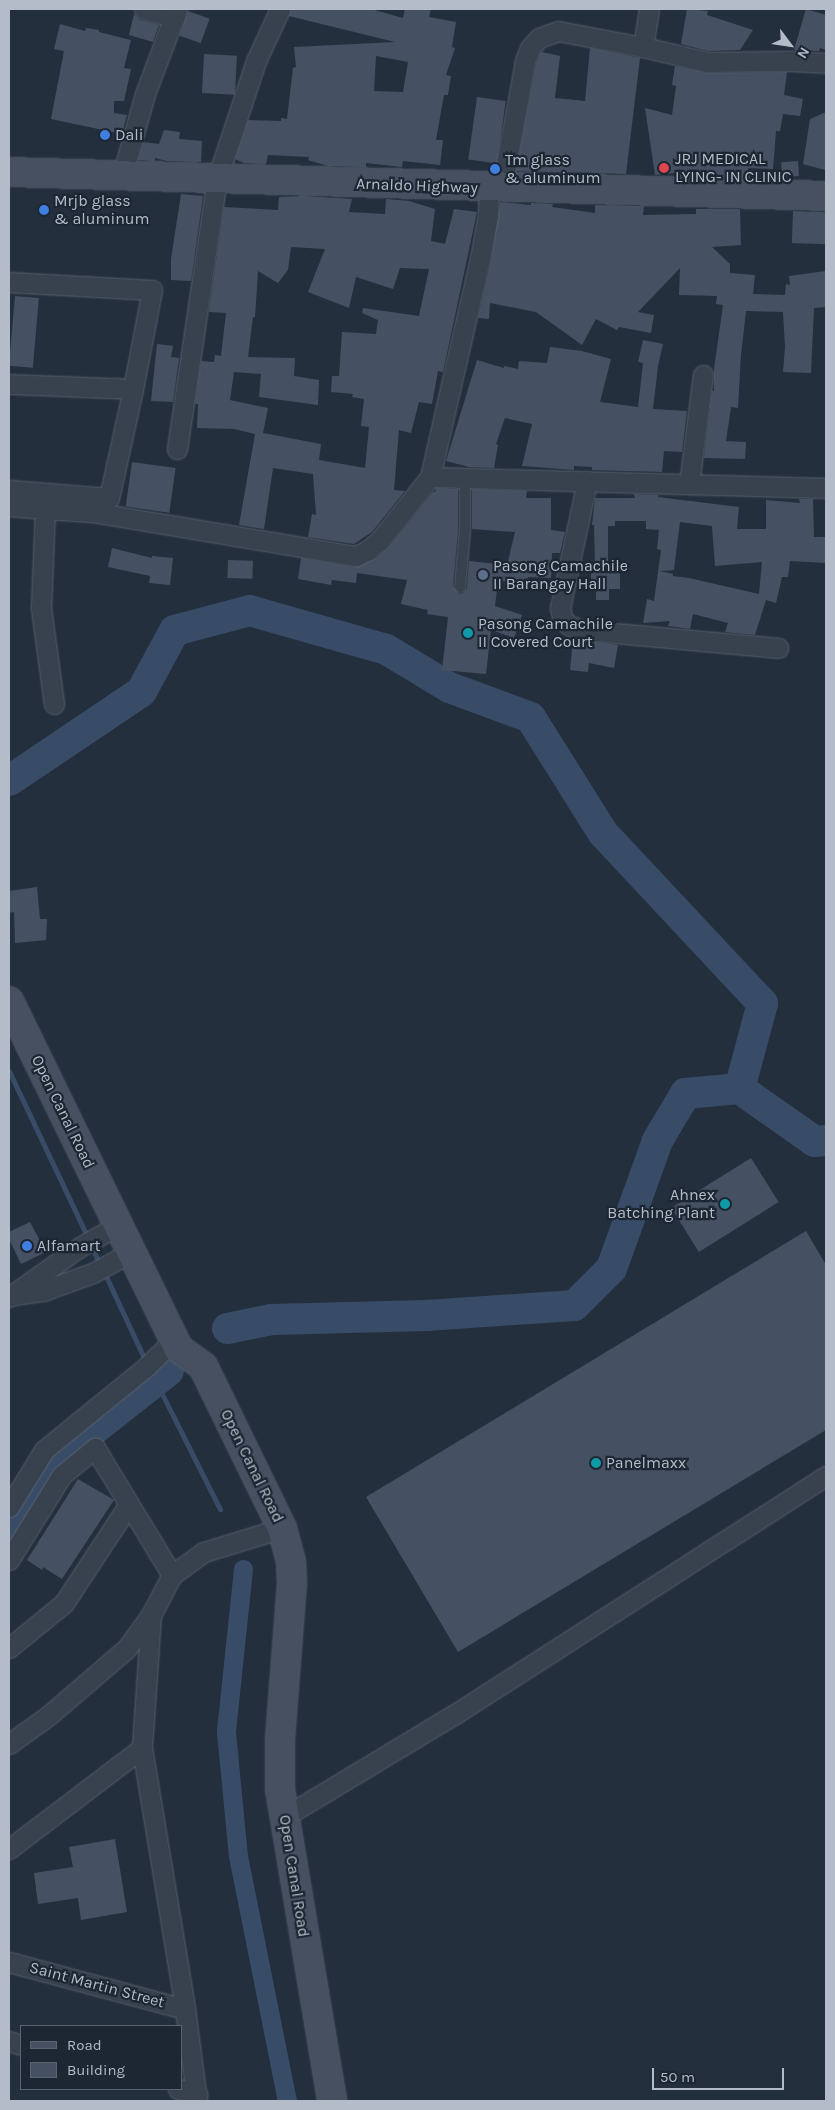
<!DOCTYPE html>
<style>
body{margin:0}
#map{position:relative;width:835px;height:2110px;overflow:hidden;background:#242f3e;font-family:Karla,sans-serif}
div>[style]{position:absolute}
.stream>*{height:5px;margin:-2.5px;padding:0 2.5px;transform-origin:2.5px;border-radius:2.5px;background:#394c67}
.canal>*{height:19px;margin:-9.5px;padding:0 9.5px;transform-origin:9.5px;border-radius:9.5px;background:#394c67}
.river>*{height:31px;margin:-15.5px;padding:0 15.5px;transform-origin:15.5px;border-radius:15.5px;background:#394c67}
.building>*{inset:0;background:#455162;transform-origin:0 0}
.roads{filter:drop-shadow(0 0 1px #565f6c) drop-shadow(0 0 1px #565f6c)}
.service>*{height:10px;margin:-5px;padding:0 5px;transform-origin:5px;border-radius:5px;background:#38414e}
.minor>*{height:19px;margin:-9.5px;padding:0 9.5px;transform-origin:9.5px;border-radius:9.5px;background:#38414e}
.secondary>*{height:28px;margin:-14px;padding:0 14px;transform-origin:14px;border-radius:14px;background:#465061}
.dots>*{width:14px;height:14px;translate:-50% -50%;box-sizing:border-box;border:2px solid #1d2633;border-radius:50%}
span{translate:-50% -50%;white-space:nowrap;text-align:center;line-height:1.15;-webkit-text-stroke:4.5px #1d2633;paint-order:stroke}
.poi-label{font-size:16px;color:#b4bcc9}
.left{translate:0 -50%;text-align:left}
.right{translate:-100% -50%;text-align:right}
.street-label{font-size:16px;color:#b4bcc9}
.frame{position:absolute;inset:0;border:10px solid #b4bcc9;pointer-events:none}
.legend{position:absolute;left:20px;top:2025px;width:162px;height:65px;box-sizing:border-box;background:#1d2633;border:1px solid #59626f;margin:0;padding:6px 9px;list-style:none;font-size:15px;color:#b4bcc9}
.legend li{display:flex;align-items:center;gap:10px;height:25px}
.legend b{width:25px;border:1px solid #59626f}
.north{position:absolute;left:765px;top:20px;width:50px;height:50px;-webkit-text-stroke:4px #1d2633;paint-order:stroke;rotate:121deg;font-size:14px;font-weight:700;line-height:20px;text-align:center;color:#b4bcc9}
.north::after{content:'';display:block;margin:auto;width:18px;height:22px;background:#b4bcc9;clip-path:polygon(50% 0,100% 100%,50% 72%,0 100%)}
.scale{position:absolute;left:652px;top:2068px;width:132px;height:22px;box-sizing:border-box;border:2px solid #b4bcc9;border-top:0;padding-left:6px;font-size:15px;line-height:18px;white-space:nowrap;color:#b4bcc9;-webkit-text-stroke:4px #1d2633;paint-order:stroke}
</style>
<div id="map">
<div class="stream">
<i style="left:9px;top:1071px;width:185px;rotate:64.7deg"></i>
<i style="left:91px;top:1245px;width:22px;rotate:66deg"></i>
<i style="left:104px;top:1272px;width:99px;rotate:65deg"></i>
<i style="left:150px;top:1370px;width:156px;rotate:63.3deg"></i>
</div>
<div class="canal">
<i style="left:243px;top:1569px;width:164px;rotate:96deg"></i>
<i style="left:226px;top:1732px;width:125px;rotate:84.5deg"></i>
<i style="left:238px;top:1856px;width:250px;rotate:78.7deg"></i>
</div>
<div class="river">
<i style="left:9px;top:780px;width:159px;rotate:-34deg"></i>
<i style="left:141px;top:691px;width:69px;rotate:-61.6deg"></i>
<i style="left:174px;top:630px;width:78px;rotate:-14.9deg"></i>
<i style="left:249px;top:610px;width:142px;rotate:15.9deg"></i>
<i style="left:386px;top:649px;width:74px;rotate:31.1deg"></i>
<i style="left:449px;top:687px;width:86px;rotate:20.3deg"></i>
<i style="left:530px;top:717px;width:136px;rotate:57.9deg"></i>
<i style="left:602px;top:832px;width:234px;rotate:46.9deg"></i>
<i style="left:762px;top:1003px;width:88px;rotate:105.1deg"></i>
<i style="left:227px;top:1328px;width:45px;rotate:-11.6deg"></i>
<i style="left:271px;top:1319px;width:155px;rotate:-1.5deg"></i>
<i style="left:426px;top:1315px;width:148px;rotate:-3.9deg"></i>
<i style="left:574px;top:1305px;width:52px;rotate:-45deg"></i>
<i style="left:611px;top:1268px;width:136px;rotate:-70.2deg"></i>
<i style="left:657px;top:1140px;width:55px;rotate:-59.2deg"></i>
<i style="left:685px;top:1093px;width:54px;rotate:-5.3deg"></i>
<i style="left:739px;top:1088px;width:92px;rotate:35.2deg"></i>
<i style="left:814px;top:1141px;width:12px;rotate:-5deg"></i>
<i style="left:9px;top:1531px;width:89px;rotate:-56.5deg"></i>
<i style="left:58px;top:1457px;width:140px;rotate:-38.3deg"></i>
</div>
<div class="building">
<i style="clip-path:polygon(evenodd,291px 9px,371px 9px,403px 18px,405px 9px,431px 9px,429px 17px,456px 22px,452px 47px,455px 48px,446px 75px,451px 76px,448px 95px,444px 95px,436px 140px,443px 140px,440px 165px,403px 161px,402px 167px,366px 163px,366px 167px,328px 166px,308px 160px,309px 157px,268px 155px,266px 164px,244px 163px,235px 159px,248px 120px,281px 121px,281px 118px,287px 119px,293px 68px,296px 67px,294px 47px,395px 42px,289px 16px,291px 9px,376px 56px,408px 62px,403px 92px,374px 91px,376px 56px)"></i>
<i style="clip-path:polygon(687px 9px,708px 11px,707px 15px,753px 30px,740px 50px,708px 51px,681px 44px)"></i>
<i style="clip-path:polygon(806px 9px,826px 15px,826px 50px,820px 48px,819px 51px,794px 50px)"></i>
<i style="left:188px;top:11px;width:23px;height:26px;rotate:20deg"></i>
<i style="clip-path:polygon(134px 14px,140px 20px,159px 25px,153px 42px,129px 35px)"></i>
<i style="clip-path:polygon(60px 24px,85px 31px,86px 28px,99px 30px,99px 32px,131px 40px,124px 68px,131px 69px,124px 101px,114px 101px,114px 113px,127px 115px,122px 134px,51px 119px,64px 51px,54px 49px)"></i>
<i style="clip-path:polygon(590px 48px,640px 58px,626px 174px,516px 171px,536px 64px,540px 54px,542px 52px,560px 56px,555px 98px,585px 101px)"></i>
<i style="left:204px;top:54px;width:33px;height:39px;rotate:3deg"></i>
<i style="clip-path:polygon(675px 66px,707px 73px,787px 72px,784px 95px,803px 99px,800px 116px,783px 114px,780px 131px,776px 131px,773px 169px,748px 168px,750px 178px,675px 176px,675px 173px,655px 175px,645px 108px,672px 115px,676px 86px,672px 85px)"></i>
<i style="left:477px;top:97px;width:29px;height:63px;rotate:8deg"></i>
<i style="clip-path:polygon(826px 112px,826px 154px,825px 170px,803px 164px,810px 119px)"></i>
<i style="clip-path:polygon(164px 130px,180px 132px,179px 139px,202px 141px,201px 162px,167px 161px,155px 158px,155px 161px,138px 160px,143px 142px,159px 144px)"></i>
<i style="left:798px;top:161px;width:15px;height:17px;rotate:86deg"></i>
<i style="clip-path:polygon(181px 194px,203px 196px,191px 281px,171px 280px,171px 259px)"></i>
<i style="clip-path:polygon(evenodd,303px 196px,352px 199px,349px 212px,385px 214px,386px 199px,409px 201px,435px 209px,431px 241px,445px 244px,454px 209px,477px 212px,443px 372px,438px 371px,432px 404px,419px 402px,411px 433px,399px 430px,394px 490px,405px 491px,372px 532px,354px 544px,308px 537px,312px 514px,316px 515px,313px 474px,273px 468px,264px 529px,239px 525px,255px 434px,234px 429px,197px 428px,198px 404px,195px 404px,201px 361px,214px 362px,215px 355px,221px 356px,226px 313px,209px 312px,224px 207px,278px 210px,279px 197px,303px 196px,291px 247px,325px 249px,308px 292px,349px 308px,356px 277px,393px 289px,400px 268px,429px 269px,419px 316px,363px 308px,362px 313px,378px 320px,376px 334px,342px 332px,339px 376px,332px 376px,331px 392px,353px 394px,352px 397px,364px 399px,361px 426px,369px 427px,365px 468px,319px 460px,321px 444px,263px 433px,268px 408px,230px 400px,234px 372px,261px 374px,259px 397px,318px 405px,319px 380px,294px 376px,295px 358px,248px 357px,253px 317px,255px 317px,258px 271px,278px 283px,288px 270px,291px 247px)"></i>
<i style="clip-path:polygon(500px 202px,531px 205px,531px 203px,553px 204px,552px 207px,595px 213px,595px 205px,644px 206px,643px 215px,696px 214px,696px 209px,740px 209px,741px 245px,712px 247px,730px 264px,730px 273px,755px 275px,753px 294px,785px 295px,786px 284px,790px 285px,789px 276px,826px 271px,826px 307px,814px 308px,811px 373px,783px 372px,785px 347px,783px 312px,746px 311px,741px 355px,738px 408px,731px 407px,726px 441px,746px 442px,745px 459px,704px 458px,712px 391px,714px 391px,714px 369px,723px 305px,716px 304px,717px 296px,679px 295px,680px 268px,638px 312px,654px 315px,651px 333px,619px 327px,617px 330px,596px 319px,582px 345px,536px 312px,490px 303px,489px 319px,478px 318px,491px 261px)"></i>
<i style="left:793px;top:211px;width:33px;height:32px;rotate:2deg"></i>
<i style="left:15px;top:296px;width:24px;height:70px;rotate:5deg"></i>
<i style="clip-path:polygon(643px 340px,663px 344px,658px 366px,653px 409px,687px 411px,682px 452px,664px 451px,662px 472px,592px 470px,592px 467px,574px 466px,574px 470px,522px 466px,532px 424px,505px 418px,496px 444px,498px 445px,494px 468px,469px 467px,446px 461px,477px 360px,504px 368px,504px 366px,518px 369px,519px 361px,547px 363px,550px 347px,582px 351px,611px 359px,600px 402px,638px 407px,643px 363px,638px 362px)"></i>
<i style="clip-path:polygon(157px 344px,173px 346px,171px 357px,179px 358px,173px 402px,151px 401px)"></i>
<i style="left:132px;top:462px;width:44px;height:45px;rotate:8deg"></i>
<i style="clip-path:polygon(436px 488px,458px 489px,458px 529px,453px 586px,459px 594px,463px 593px,467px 588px,469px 561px,507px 565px,515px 532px,472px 529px,472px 489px,527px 491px,526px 498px,551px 498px,551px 530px,565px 532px,560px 553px,552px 553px,551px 578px,528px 577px,526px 586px,498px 580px,495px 606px,522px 615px,514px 638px,491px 630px,486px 674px,442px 670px,448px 617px,427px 614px,428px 610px,401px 604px,407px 580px,357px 573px,356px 583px,332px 580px,331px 585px,298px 579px,301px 558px,354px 567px,375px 559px,389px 547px,433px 492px,435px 492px)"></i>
<i style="clip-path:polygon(evenodd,634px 494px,658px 495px,658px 497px,739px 507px,737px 529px,766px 529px,766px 500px,800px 503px,799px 499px,813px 499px,814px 537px,826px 537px,826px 563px,790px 561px,788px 577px,782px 577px,776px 603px,766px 600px,755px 635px,725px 632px,728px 623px,693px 614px,690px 629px,668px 626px,670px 621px,643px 623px,647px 599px,654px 601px,661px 550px,657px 549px,659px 530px,646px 529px,646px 521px,615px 521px,615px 526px,608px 526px,608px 565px,620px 565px,620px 589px,609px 589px,609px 600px,596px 600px,596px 589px,591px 589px,591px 565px,595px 565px,594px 525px,592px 525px,595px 498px,635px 498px,634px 494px,680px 522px,712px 526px,715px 566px,762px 562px,759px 594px,689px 578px,673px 576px,673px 574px,660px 571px,674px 570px,680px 522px)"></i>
<i style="clip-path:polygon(112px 548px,152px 558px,152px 556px,173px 558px,170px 585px,149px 583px,150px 576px,108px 567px)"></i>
<i style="left:228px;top:560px;width:25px;height:18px;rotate:2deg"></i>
<i style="clip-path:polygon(573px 639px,618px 645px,614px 668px,589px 663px,588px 672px,570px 670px)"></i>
<i style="clip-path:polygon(37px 887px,40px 919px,47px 919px,46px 940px,15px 943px,14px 912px,9px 913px,9px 891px)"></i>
<i style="left:751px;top:1158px;width:52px;height:94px;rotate:58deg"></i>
<i style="clip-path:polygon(30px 1222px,46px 1252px,21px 1264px,9px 1239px,9px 1232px)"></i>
<i style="clip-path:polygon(806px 1231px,826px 1265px,826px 1430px,458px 1652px,366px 1497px)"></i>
<i style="clip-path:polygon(78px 1479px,114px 1500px,62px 1579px,43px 1567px,42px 1570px,27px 1560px)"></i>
<i style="clip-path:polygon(115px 1839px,127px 1912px,81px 1920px,78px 1898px,38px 1904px,34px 1873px,73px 1867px,69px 1847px)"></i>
</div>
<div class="roads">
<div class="service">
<i style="left:460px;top:587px;width:58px;rotate:-85.1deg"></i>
<i style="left:465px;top:529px;width:51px;rotate:-90deg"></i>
</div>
<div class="minor">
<i style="left:144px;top:9px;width:32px;rotate:16deg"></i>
<i style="left:643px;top:47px;width:38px;rotate:-81deg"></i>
<i style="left:122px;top:176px;width:85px;rotate:-74.3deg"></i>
<i style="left:145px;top:94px;width:91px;rotate:-69.4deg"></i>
<i style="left:502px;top:188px;width:129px;rotate:-79.7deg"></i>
<i style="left:525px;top:61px;width:14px;rotate:-69deg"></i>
<i style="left:530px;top:48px;width:13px;rotate:-48deg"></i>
<i style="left:539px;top:38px;width:20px;rotate:-20deg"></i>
<i style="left:558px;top:31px;width:86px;rotate:10.7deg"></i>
<i style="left:643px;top:47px;width:66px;rotate:13.2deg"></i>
<i style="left:707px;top:62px;width:83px;rotate:-0.7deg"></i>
<i style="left:790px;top:61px;width:36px;rotate:3deg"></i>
<i style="left:9px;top:282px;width:143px;rotate:3.2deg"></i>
<i style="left:152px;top:290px;width:101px;rotate:100.9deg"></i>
<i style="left:133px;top:389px;width:112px;rotate:102.4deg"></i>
<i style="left:109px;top:498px;width:100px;rotate:-175.4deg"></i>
<i style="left:9px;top:384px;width:124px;rotate:2.3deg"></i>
<i style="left:177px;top:449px;width:273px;rotate:-81.6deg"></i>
<i style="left:217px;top:179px;width:124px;rotate:-71.7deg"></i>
<i style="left:256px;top:61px;width:57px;rotate:-65.2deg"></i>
<i style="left:430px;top:477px;width:396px;rotate:1.6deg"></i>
<i style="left:587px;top:481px;width:130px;rotate:102deg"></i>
<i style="left:560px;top:608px;width:12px;rotate:76deg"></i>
<i style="left:563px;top:620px;width:9px;rotate:41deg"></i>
<i style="left:570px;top:626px;width:13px;rotate:18deg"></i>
<i style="left:582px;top:630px;width:197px;rotate:5.2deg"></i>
<i style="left:689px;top:484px;width:110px;rotate:-82.7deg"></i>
<i style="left:9px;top:506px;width:36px;rotate:5deg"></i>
<i style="left:54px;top:704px;width:97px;rotate:-97.7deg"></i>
<i style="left:41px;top:608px;width:99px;rotate:-87.7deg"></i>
<i style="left:45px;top:509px;width:47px;rotate:3.7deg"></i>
<i style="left:92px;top:512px;width:268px;rotate:9.5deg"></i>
<i style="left:356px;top:556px;width:13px;rotate:-27deg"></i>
<i style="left:368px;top:550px;width:16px;rotate:-40deg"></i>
<i style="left:380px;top:540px;width:80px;rotate:-51.6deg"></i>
<i style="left:430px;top:477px;width:224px;rotate:-77.1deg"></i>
<i style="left:480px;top:259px;width:45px;rotate:-79.7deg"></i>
<i style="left:488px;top:215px;width:27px;rotate:-88deg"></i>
<i style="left:14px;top:1295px;width:29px;rotate:-8deg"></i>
<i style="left:43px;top:1291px;width:23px;rotate:-20deg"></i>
<i style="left:65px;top:1283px;width:30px;rotate:-20deg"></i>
<i style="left:93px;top:1273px;width:43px;rotate:-28.9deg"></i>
<i style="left:9px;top:1297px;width:87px;rotate:-35.2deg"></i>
<i style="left:80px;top:1247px;width:44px;rotate:-30.1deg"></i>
<i style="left:9px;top:1507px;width:67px;rotate:-58.4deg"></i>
<i style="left:44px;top:1450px;width:132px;rotate:-39.1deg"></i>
<i style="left:146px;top:1367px;width:39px;rotate:-44deg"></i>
<i style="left:9px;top:1560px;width:100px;rotate:-58.1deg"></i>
<i style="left:62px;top:1475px;width:43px;rotate:-39.3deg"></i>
<i style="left:95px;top:1448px;width:149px;rotate:58.8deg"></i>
<i style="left:151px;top:1615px;width:133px;rotate:93.9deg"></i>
<i style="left:142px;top:1748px;width:265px;rotate:80.6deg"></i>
<i style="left:185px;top:2009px;width:93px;rotate:82.6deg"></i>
<i style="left:9px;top:1648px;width:71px;rotate:-39.3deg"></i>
<i style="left:64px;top:1603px;width:118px;rotate:-56.7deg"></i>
<i style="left:9px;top:1744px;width:48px;rotate:-35.7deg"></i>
<i style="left:48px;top:1716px;width:104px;rotate:-40.7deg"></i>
<i style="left:127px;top:1648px;width:41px;rotate:-54deg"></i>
<i style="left:151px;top:1615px;width:45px;rotate:-62.3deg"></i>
<i style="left:172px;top:1575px;width:39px;rotate:-36deg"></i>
<i style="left:204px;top:1552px;width:82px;rotate:-17.1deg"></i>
<i style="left:284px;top:1817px;width:200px;rotate:-31.1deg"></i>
<i style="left:455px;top:1714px;width:441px;rotate:-32.7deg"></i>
<i style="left:9px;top:1849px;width:167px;rotate:-37.2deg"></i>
<i style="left:9px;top:1962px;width:182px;rotate:15deg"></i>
<i style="left:9px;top:2041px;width:13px;rotate:18deg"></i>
<i style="left:178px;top:2089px;width:20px;rotate:15deg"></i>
</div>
<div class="secondary">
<i style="left:9px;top:172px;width:817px;rotate:1.68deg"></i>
<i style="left:9px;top:1001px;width:386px;rotate:64deg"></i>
<i style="left:178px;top:1348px;width:31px;rotate:36deg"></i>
<i style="left:203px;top:1366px;width:180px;rotate:64deg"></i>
<i style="left:282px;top:1528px;width:35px;rotate:75deg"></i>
<i style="left:291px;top:1562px;width:21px;rotate:87deg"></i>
<i style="left:292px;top:1583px;width:157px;rotate:94.4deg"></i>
<i style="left:280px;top:1740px;width:49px;rotate:90deg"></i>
<i style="left:280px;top:1789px;width:316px;rotate:80.5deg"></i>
</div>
</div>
<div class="dots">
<i style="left:105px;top:135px;background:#3f7fe0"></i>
<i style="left:664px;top:168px;background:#e0444e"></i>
<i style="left:495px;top:169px;background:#3f7fe0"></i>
<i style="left:44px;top:210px;background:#3f7fe0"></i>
<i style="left:483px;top:575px;background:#5c6f8a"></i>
<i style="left:468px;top:633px;background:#0f9aa8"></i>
<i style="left:725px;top:1204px;background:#0f9aa8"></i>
<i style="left:27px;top:1246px;background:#3f7fe0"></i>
<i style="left:596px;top:1463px;background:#0f9aa8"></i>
</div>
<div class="poi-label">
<span class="left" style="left:115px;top:135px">Dali</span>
<span class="left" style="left:675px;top:168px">JRJ MEDICAL<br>LYING- IN CLINIC</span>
<span class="left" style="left:505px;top:169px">Tm glass<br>&amp; aluminum</span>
<span class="left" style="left:54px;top:210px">Mrjb glass<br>&amp; aluminum</span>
<span class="left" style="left:493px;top:575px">Pasong Camachile<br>II Barangay Hall</span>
<span class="left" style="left:478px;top:633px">Pasong Camachile<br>II Covered Court</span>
<span class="right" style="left:715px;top:1204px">Ahnex<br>Batching Plant</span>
<span class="left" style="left:37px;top:1246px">Alfamart</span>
<span class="left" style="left:606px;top:1463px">Panelmaxx</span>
</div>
<div class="street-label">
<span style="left:417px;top:186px;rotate:2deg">Arnaldo Highway</span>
<span style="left:63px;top:1112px;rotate:64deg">Open Canal Road</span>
<span style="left:252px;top:1466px;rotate:64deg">Open Canal Road</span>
<span style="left:294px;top:1876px;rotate:81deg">Open Canal Road</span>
<span style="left:97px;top:1985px;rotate:15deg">Saint Martin Street</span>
</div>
<div class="frame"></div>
<ul class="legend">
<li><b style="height:6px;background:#465061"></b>Road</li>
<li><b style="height:14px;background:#455162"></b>Building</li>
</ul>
<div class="north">N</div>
<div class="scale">50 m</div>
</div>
